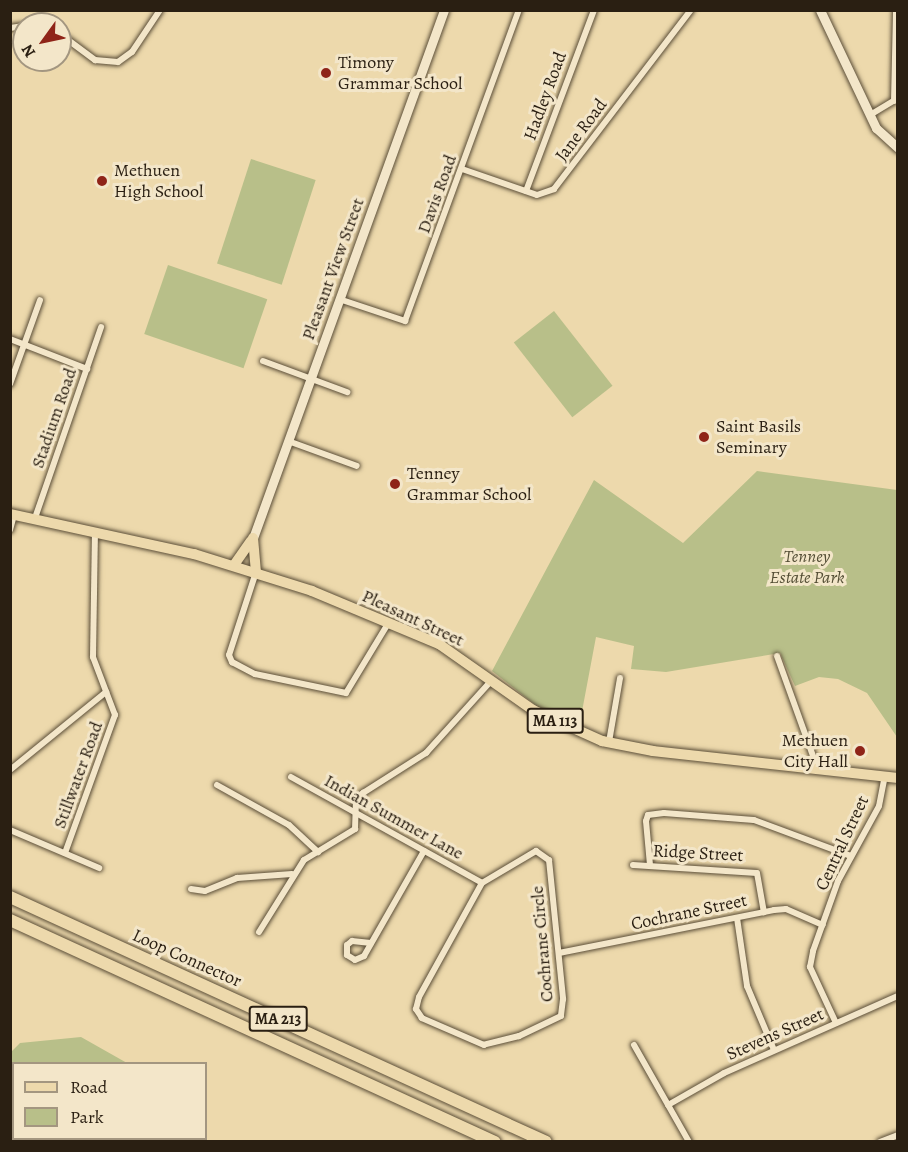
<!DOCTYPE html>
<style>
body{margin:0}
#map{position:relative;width:908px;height:1152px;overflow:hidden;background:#edd9ac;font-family:Alegreya,serif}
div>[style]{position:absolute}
.green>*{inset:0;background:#b8bf89;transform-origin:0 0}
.roads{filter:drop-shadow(0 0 2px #5b4e38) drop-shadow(0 0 2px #5b4e38)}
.street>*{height:6px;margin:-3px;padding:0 3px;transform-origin:3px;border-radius:3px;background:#f3e6c9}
.secondary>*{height:9px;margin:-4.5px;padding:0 4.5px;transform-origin:4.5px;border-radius:4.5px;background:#f3e6c9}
.primary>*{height:10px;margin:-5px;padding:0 5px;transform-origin:5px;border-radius:5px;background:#edd9ac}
.highway>*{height:12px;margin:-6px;padding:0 6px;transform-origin:6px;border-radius:6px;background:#edd9ac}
.dots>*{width:16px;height:16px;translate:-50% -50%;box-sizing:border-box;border:3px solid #f3e6c9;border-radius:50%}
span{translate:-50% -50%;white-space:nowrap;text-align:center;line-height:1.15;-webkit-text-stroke:6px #f3e6c9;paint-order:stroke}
.shield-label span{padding:2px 4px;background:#f3e6c9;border:2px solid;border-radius:4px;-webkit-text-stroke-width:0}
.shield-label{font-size:16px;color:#2a1f12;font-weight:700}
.poi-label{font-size:18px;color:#2a1f12}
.left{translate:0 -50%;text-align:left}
.right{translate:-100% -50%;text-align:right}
.street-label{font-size:18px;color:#2a1f12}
.park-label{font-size:18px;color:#554f36;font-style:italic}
.frame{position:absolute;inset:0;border:12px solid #2a1f12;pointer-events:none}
.legend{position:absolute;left:12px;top:1062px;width:195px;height:78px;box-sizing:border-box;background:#f3e6c9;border:2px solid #a39680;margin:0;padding:8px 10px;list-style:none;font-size:18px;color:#2a1f12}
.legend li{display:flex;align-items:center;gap:12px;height:30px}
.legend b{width:30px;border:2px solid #a39680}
.north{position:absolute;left:12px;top:12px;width:60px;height:60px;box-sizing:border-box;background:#f3e6c9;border:2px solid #a39680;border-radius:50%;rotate:237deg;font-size:16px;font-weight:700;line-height:24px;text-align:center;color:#2a1f12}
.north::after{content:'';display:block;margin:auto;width:21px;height:27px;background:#8f2418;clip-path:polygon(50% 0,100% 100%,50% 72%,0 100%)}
</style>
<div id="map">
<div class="green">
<i style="left:251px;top:159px;width:68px;height:110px;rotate:18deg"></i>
<i style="left:168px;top:265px;width:105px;height:73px;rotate:19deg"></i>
<i style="left:554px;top:311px;width:95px;height:51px;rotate:52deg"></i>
<i style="clip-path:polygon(757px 471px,897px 490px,897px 737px,867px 693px,838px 679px,819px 677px,795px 686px,780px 653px,666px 672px,631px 669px,634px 646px,596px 637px,580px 722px,538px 707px,492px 671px,594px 480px,683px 543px)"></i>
<i style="clip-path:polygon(81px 1037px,127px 1063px,14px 1064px,13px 1069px,11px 1067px,11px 1052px,20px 1043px)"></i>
</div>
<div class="roads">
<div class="street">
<i style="left:10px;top:28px;width:14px;rotate:-8deg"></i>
<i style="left:60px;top:34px;width:44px;rotate:36.6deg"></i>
<i style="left:95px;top:60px;width:23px;rotate:5deg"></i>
<i style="left:118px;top:62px;width:17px;rotate:-36deg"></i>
<i style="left:132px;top:52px;width:50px;rotate:-56.3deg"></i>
<i style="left:894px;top:101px;width:91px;rotate:-88.7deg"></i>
<i style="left:870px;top:115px;width:31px;rotate:-31deg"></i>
<i style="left:462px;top:169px;width:79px;rotate:19.1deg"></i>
<i style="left:537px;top:195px;width:18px;rotate:-19deg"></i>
<i style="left:554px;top:189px;width:225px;rotate:-52.6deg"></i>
<i style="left:526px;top:191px;width:193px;rotate:-69.4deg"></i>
<i style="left:339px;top:299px;width:70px;rotate:18.4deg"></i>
<i style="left:405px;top:321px;width:331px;rotate:-69.9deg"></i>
<i style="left:10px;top:339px;width:83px;rotate:21.3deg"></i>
<i style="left:263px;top:361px;width:90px;rotate:20.3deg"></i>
<i style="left:10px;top:384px;width:89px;rotate:-70.3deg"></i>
<i style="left:288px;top:441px;width:73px;rotate:19.9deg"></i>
<i style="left:35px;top:518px;width:202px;rotate:-70.9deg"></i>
<i style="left:10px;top:530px;width:16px;rotate:-75deg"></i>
<i style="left:256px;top:572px;width:87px;rotate:108deg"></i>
<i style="left:229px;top:655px;width:8px;rotate:67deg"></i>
<i style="left:232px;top:662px;width:26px;rotate:28deg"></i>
<i style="left:255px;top:674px;width:93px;rotate:11.8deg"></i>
<i style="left:346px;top:693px;width:83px;rotate:-58.8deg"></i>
<i style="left:777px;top:656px;width:118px;rotate:70.2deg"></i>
<i style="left:609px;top:742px;width:65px;rotate:-80.2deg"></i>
<i style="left:10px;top:770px;width:124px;rotate:-39.1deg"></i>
<i style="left:291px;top:777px;width:218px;rotate:29deg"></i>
<i style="left:217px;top:785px;width:82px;rotate:29.1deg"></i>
<i style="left:289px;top:825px;width:40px;rotate:43deg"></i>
<i style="left:10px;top:830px;width:97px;rotate:23.1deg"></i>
<i style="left:536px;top:851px;width:16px;rotate:35deg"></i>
<i style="left:549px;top:860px;width:140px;rotate:84.2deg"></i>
<i style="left:563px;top:999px;width:17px;rotate:97deg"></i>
<i style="left:561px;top:1016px;width:47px;rotate:154.5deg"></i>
<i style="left:519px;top:1036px;width:36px;rotate:166deg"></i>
<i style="left:484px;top:1045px;width:68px;rotate:-156.5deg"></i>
<i style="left:422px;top:1018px;width:11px;rotate:-124deg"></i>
<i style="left:416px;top:1009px;width:12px;rotate:-76deg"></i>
<i style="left:419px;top:997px;width:130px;rotate:-61.1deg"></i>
<i style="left:482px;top:883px;width:63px;rotate:-30.7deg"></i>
<i style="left:65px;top:853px;width:147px;rotate:-70.1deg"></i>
<i style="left:115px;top:715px;width:62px;rotate:-110.8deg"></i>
<i style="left:93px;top:657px;width:126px;rotate:-89.1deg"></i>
<i style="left:633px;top:865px;width:124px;rotate:3.7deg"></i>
<i style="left:757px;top:873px;width:40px;rotate:80deg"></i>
<i style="left:650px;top:865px;width:44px;rotate:-95.2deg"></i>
<i style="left:646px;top:821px;width:6px;rotate:-72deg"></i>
<i style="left:648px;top:815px;width:16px;rotate:-7deg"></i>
<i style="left:664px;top:813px;width:90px;rotate:4.4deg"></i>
<i style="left:754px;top:820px;width:103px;rotate:20.4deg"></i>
<i style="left:191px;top:889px;width:14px;rotate:8deg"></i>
<i style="left:205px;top:891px;width:35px;rotate:-22deg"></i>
<i style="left:237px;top:878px;width:55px;rotate:-4.2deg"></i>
<i style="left:737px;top:918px;width:69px;rotate:81.6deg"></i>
<i style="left:747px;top:986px;width:69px;rotate:67.1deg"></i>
<i style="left:259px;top:932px;width:85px;rotate:-58deg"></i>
<i style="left:304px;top:860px;width:60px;rotate:-31.3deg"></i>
<i style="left:355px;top:829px;width:28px;rotate:-88deg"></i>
<i style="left:356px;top:801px;width:11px;rotate:-49deg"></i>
<i style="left:363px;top:793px;width:75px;rotate:-32.4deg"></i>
<i style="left:426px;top:753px;width:98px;rotate:-47.9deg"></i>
<i style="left:371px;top:943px;width:19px;rotate:-174deg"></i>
<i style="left:352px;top:941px;width:6px;rotate:141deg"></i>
<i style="left:347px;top:945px;width:10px;rotate:90deg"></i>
<i style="left:347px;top:955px;width:9px;rotate:32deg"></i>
<i style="left:355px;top:960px;width:10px;rotate:-24deg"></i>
<i style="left:364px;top:956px;width:121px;rotate:-60.3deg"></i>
<i style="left:559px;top:953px;width:219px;rotate:-11.3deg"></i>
<i style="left:774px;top:910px;width:12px;rotate:-5deg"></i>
<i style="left:786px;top:909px;width:40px;rotate:23.4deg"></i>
<i style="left:836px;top:1023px;width:62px;rotate:-114.9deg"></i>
<i style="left:810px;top:967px;width:16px;rotate:-79deg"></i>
<i style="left:813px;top:951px;width:74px;rotate:-70.3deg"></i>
<i style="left:838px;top:881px;width:85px;rotate:-61.3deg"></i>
<i style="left:879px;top:806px;width:31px;rotate:-79deg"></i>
<i style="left:634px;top:1045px;width:112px;rotate:60.4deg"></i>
<i style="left:668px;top:1105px;width:64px;rotate:-29.7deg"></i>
<i style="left:724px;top:1073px;width:190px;rotate:-23.9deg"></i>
<i style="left:880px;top:1142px;width:19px;rotate:-21deg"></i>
</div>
<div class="secondary">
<i style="left:820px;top:10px;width:131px;rotate:64.6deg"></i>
<i style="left:876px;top:128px;width:30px;rotate:42deg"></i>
<i style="left:253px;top:538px;width:561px;rotate:-70.11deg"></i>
</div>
<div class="primary">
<i style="left:10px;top:514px;width:188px;rotate:12.3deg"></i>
<i style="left:194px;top:554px;width:124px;rotate:17.4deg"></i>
<i style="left:312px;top:591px;width:138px;rotate:22.7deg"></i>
<i style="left:439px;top:644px;width:115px;rotate:35.1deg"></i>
<i style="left:533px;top:710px;width:76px;rotate:24.2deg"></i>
<i style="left:602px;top:741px;width:52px;rotate:11.1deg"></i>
<i style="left:653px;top:751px;width:246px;rotate:6.3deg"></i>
<i style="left:253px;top:538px;width:34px;rotate:85deg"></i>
<i style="left:234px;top:565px;width:29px;rotate:-55deg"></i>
</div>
<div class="highway">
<i style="left:10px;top:897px;width:589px;rotate:24.56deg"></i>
<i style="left:10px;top:920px;width:533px;rotate:24.6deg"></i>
</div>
</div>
<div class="dots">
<i style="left:326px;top:73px;background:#8f2418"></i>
<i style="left:102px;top:181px;background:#8f2418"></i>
<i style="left:704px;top:437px;background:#8f2418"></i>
<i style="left:395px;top:484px;background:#8f2418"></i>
<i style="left:860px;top:751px;background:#8f2418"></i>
</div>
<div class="shield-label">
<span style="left:555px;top:721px">MA 113</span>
<span style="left:278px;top:1019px">MA 213</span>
</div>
<div class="poi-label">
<span class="left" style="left:338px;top:73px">Timony<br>Grammar School</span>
<span class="left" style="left:114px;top:181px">Methuen<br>High School</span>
<span class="left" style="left:716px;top:437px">Saint Basils<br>Seminary</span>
<span class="left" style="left:407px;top:484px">Tenney<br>Grammar School</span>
<span class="right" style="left:848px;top:751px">Methuen<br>City Hall</span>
</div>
<div class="street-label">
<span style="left:545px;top:96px;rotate:-70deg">Hadley Road</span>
<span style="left:581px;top:130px;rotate:-53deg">Jane Road</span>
<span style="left:437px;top:194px;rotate:-70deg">Davis Road</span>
<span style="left:333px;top:269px;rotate:-70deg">Pleasant View Street</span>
<span style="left:54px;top:418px;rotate:-71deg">Stadium Road</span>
<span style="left:413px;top:618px;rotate:25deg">Pleasant Street</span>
<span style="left:78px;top:775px;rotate:-70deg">Stillwater Road</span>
<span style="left:394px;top:817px;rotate:29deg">Indian Summer Lane</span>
<span style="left:842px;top:843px;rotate:-65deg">Central Street</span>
<span style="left:698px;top:853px;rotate:3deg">Ridge Street</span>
<span style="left:689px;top:912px;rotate:-12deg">Cochrane Street</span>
<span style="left:542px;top:944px;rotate:-95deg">Cochrane Circle</span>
<span style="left:187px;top:958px;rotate:24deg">Loop Connector</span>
<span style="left:775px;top:1034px;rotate:-24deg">Stevens Street</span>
</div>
<div class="park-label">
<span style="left:807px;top:567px">Tenney<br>Estate Park</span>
</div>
<div class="frame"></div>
<ul class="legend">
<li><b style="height:8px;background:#edd9ac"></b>Road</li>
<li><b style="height:16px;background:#b8bf89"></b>Park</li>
</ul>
<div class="north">N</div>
</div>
